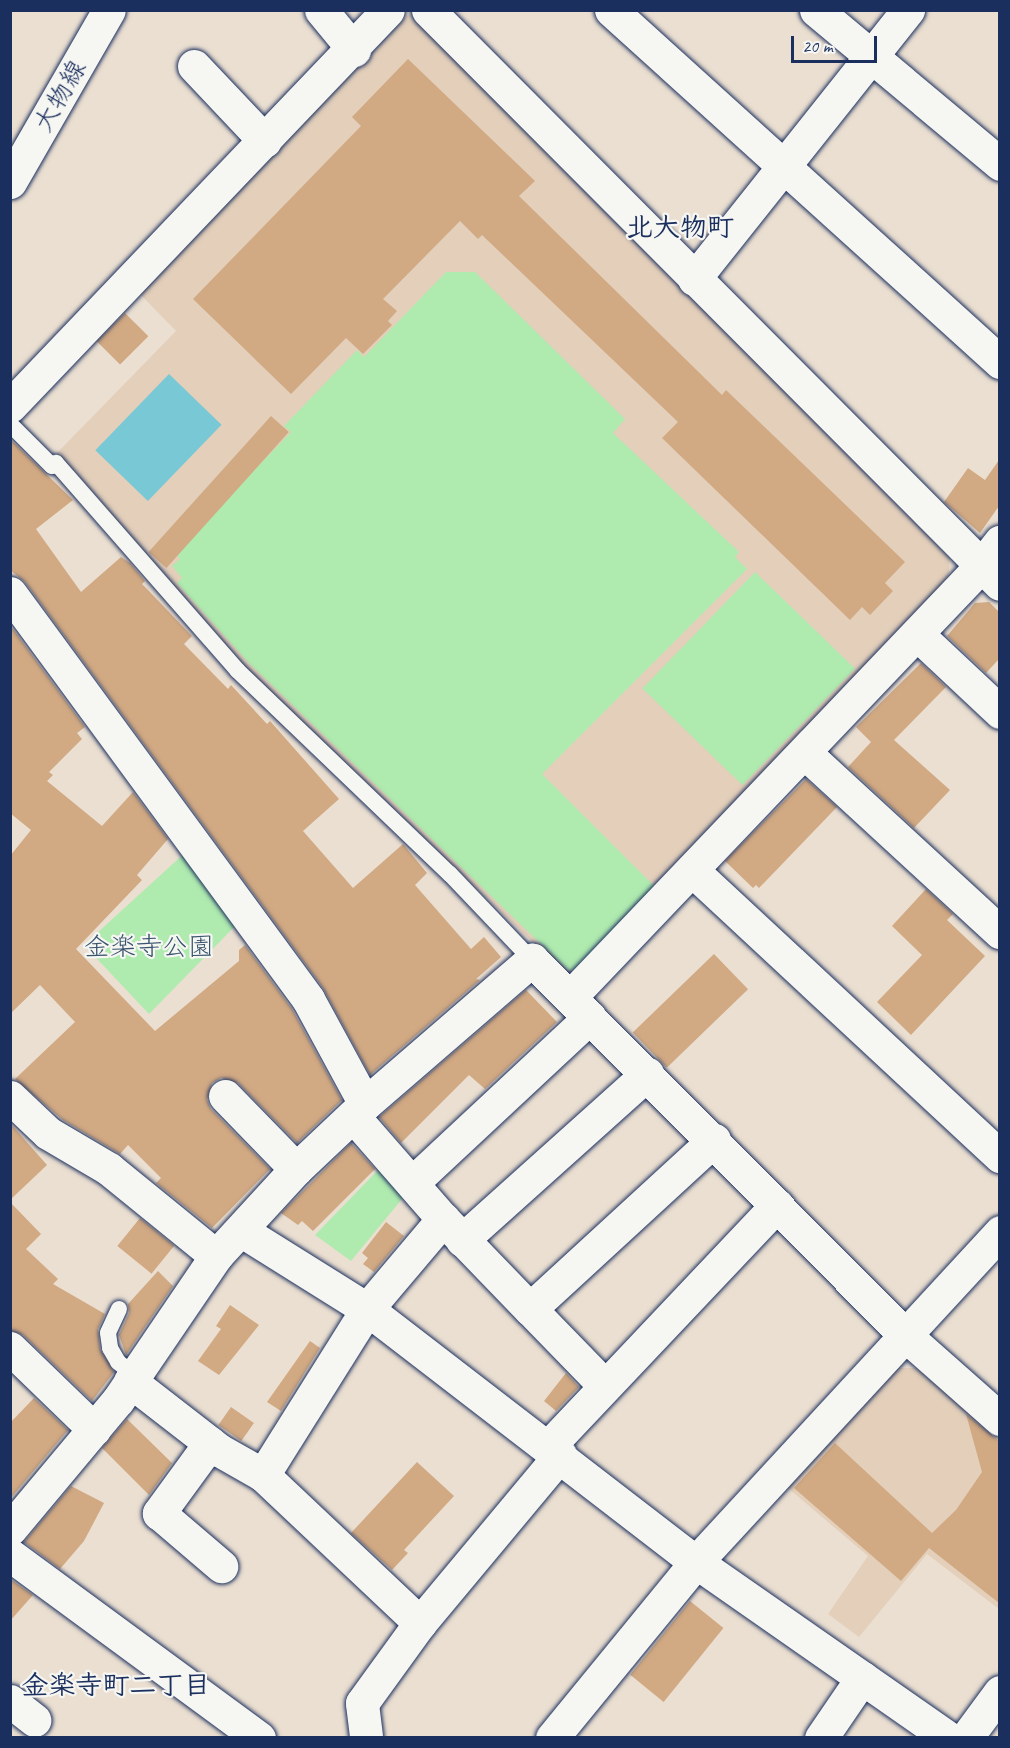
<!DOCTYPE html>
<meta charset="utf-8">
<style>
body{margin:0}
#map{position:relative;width:1010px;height:1748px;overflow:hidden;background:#ebdfd1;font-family:Caveat,"Klee One",sans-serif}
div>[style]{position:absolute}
.built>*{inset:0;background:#e3cfba}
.green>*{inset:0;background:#afeaaf;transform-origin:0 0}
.water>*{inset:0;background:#79c8d6;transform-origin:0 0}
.building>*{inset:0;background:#d1a983;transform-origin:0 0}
.roads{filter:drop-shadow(0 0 2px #1b2f5e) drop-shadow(0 0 2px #1b2f5e)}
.service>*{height:16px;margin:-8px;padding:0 8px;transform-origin:8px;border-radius:8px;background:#f6f6f2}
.minor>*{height:33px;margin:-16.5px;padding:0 16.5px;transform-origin:16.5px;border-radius:16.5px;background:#f6f6f2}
.tertiary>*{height:33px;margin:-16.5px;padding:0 16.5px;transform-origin:16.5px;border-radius:16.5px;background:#f6f6f2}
span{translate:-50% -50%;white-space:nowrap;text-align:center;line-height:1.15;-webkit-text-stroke:4.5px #f6f6f2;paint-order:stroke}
.street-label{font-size:26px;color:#1b2f5e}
.park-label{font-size:26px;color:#39546e}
.neighbourhood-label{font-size:27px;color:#1b2f5e;font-weight:700}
.frame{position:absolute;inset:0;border:12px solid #1b2f5e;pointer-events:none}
.scale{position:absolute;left:791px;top:36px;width:86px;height:27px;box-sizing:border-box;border:3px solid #1b2f5e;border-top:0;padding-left:8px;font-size:18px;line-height:21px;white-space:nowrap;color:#1b2f5e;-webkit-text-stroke:4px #f6f6f2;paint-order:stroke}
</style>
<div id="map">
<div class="built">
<i style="clip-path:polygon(411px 12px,950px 552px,948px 581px,579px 972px,564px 972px,247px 669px,56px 454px,176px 331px,140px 294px)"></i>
<i style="clip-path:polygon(897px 1368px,917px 1368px,999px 1439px,999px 1609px,927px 1554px,859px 1637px,828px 1614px,868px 1556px,788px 1488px)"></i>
</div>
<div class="green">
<i style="clip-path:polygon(446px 272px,475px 272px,625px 419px,613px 433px,739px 552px,735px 557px,747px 569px,542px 774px,656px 888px,577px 970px,568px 970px,249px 663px,177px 583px,182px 578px,172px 566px,180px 559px,175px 553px,291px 432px,284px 426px,357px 350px,364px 357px)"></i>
<i style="left:755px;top:572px;width:139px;height:162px;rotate:44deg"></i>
<i style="clip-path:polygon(188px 850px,239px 922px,149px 1014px,84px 945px)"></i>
<i style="clip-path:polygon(381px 1167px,406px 1194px,351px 1261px,315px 1235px)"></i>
</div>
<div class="water">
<i style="left:169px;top:374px;width:73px;height:106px;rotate:44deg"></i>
</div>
<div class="building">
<i style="clip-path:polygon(408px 59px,535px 181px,519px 196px,722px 395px,726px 390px,905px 562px,885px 583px,893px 591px,870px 615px,862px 607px,850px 620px,662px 438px,678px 422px,482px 235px,478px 239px,460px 221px,383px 299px,397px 311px,388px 321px,392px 325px,363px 354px,346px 338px,291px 394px,193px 299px,361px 126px,352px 117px)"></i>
<i style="left:125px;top:313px;width:33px;height:40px;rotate:45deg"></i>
<i style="left:271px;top:416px;width:24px;height:183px;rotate:42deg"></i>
<i style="clip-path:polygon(10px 439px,73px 500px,36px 529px,81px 592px,121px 557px,130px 563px,145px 581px,142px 584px,147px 589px,192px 636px,184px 644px,228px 689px,231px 685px,267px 724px,270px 721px,339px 799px,303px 831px,353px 888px,403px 844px,427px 873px,415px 885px,471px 949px,484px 937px,501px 957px,476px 979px,480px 980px,370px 1075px,323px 988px,25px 582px,10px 570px)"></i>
<i style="clip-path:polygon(999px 460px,999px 506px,980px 533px,944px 502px,968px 468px,985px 480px)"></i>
<i style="clip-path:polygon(989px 602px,999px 612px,999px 659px,986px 673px,947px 636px,975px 603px)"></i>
<i style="clip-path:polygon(10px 625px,85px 727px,77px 733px,82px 739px,49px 772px,53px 775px,47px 781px,102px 826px,133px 792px,168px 839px,137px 875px,142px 880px,76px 949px,155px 1031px,239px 961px,239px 950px,245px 945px,292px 1009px,342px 1100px,297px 1143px,238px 1083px,221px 1078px,212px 1083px,207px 1100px,211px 1109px,270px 1169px,212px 1228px,156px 1183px,161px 1178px,128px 1145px,120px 1154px,63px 1120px,15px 1079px,75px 1022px,40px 985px,10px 1014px,10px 856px,31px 830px,10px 813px)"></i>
<i style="clip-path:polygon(921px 663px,946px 687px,894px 740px,950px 790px,914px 828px,848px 767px,871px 742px,856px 727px)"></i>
<i style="clip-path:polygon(806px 779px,837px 807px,759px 888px,756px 885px,753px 888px,725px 861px)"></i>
<i style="clip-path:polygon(926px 889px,953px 914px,947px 920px,985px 956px,911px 1035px,877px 1002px,922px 955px,892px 926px)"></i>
<i style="left:714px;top:954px;width:49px;height:113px;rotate:46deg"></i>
<i style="clip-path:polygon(526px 990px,557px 1022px,485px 1089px,469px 1075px,401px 1143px,379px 1117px)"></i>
<i style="clip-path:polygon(10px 1123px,47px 1165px,10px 1200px)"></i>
<i style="clip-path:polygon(351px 1143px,375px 1169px,313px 1231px,302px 1221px,298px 1225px,281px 1213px)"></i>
<i style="clip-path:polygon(10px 1202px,41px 1234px,26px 1249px,58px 1279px,53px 1284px,105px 1314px,98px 1329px,100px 1349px,114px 1372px,92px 1401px,23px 1335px,10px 1330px)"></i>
<i style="left:140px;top:1218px;width:44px;height:36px;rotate:39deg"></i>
<i style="clip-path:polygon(386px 1222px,404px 1236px,374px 1272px,363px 1264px,368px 1258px,362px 1253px)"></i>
<i style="clip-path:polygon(158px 1271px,173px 1286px,126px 1355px,119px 1335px,129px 1313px,128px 1304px)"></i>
<i style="clip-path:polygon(230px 1305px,259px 1325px,219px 1375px,198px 1361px,221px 1329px,216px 1326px)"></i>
<i style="clip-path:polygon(310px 1341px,320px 1348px,281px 1411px,267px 1402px)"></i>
<i style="clip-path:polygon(566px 1373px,579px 1387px,556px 1411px,544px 1401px)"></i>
<i style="clip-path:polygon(34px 1398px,68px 1430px,10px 1499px,10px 1423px)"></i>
<i style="left:231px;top:1407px;width:28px;height:22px;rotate:35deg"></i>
<i style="clip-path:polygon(966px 1414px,999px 1441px,999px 1603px,929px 1548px,901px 1581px,794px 1488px,835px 1443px,932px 1533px,956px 1510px,982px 1472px)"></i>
<i style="clip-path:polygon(127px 1419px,172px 1463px,149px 1495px,102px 1448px)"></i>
<i style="clip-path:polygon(417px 1462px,454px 1496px,404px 1550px,408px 1553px,392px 1570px,351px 1533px)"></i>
<i style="clip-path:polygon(71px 1486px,104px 1503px,84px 1541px,60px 1569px,24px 1542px)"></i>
<i style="clip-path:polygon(10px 1579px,33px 1595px,10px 1621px)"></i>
<i style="left:690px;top:1601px;width:43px;height:95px;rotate:39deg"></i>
</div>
<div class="roads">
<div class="service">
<i style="left:10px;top:424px;width:59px;rotate:45deg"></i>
<i style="left:52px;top:466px;width:5px;rotate:-37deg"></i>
<i style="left:56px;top:463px;width:275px;rotate:48.8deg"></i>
<i style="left:237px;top:670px;width:295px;rotate:43.8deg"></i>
<i style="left:450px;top:874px;width:119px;rotate:46.4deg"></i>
<i style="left:119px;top:1309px;width:26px;rotate:115deg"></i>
<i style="left:108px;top:1333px;width:15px;rotate:82deg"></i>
<i style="left:110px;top:1348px;width:16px;rotate:60deg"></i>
<i style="left:118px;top:1362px;width:21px;rotate:39deg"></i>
</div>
<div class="minor">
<i style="left:321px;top:10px;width:52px;rotate:50.5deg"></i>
<i style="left:428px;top:10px;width:810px;rotate:45.1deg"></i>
<i style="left:611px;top:10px;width:525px;rotate:42.14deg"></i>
<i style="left:816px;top:10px;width:240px;rotate:39.9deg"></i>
<i style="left:194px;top:66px;width:103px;rotate:46.6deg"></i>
<i style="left:694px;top:279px;width:344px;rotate:-51.5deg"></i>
<i style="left:10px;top:406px;width:547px;rotate:-46.33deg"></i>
<i style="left:10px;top:593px;width:504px;rotate:53.72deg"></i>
<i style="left:308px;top:999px;width:119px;rotate:61.5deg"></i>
<i style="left:365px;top:1104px;width:95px;rotate:136.7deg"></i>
<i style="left:296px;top:1169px;width:118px;rotate:132.6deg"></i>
<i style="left:216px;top:1256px;width:174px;rotate:124.2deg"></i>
<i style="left:118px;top:1400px;width:168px;rotate:129.9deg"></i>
<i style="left:917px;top:634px;width:114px;rotate:43.2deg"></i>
<i style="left:805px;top:753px;width:265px;rotate:42.6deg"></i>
<i style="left:693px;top:871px;width:419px;rotate:42.9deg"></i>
<i style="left:570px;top:997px;width:596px;rotate:-46.36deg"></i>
<i style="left:981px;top:566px;width:31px;rotate:-52deg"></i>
<i style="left:225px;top:1096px;width:102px;rotate:45.8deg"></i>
<i style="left:10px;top:1097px;width:52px;rotate:43.5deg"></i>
<i style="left:48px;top:1133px;width:71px;rotate:30.5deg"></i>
<i style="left:109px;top:1169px;width:138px;rotate:39.1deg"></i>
<i style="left:365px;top:1104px;width:221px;rotate:-40.8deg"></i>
<i style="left:532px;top:960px;width:529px;rotate:45.15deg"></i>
<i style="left:905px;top:1335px;width:127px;rotate:41.5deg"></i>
<i style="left:353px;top:1116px;width:137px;rotate:48.9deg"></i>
<i style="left:443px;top:1219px;width:125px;rotate:46deg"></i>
<i style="left:412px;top:1183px;width:243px;rotate:-43deg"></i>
<i style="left:242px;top:1231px;width:147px;rotate:32deg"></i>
<i style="left:367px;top:1309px;width:415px;rotate:37.6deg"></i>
<i style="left:696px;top:1562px;width:307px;rotate:34.9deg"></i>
<i style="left:462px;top:1240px;width:249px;rotate:-41.9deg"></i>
<i style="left:10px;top:1348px;width:117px;rotate:44deg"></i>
<i style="left:130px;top:1381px;width:113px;rotate:37.8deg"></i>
<i style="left:219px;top:1450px;width:51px;rotate:29.6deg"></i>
<i style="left:263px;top:1475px;width:216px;rotate:43.3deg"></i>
<i style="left:604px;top:1385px;width:106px;rotate:-134.2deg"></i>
<i style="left:530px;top:1309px;width:250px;rotate:-42.6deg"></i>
<i style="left:210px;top:1443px;width:87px;rotate:126.1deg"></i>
<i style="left:159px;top:1513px;width:82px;rotate:40.5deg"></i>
<i style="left:548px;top:1447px;width:333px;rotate:-46.6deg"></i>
<i style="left:263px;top:1475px;width:196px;rotate:-57.9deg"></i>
<i style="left:367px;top:1309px;width:118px;rotate:-49.8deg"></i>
<i style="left:10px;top:1555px;width:309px;rotate:36.3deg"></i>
<i style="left:10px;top:1701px;width:31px;rotate:38deg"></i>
<i style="left:366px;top:1736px;width:33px;rotate:-97deg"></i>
<i style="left:362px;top:1703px;width:99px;rotate:-54.1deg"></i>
<i style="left:420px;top:1623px;width:219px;rotate:-50.2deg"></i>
<i style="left:552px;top:1738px;width:227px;rotate:-50.7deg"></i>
<i style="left:696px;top:1562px;width:449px;rotate:-47.3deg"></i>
<i style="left:821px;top:1738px;width:73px;rotate:-55.7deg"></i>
<i style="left:966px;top:1738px;width:57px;rotate:-53.5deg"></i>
</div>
<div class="tertiary">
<i style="left:10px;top:182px;width:198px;rotate:-60.1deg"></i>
</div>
</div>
<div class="street-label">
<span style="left:60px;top:96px;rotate:-60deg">大物線</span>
</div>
<div class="park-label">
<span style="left:149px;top:947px">金楽寺公園</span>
</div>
<div class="neighbourhood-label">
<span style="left:680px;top:228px">北大物町</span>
<span style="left:116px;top:1686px">金楽寺町二丁目</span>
</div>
<div class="frame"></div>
<div class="scale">20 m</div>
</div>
